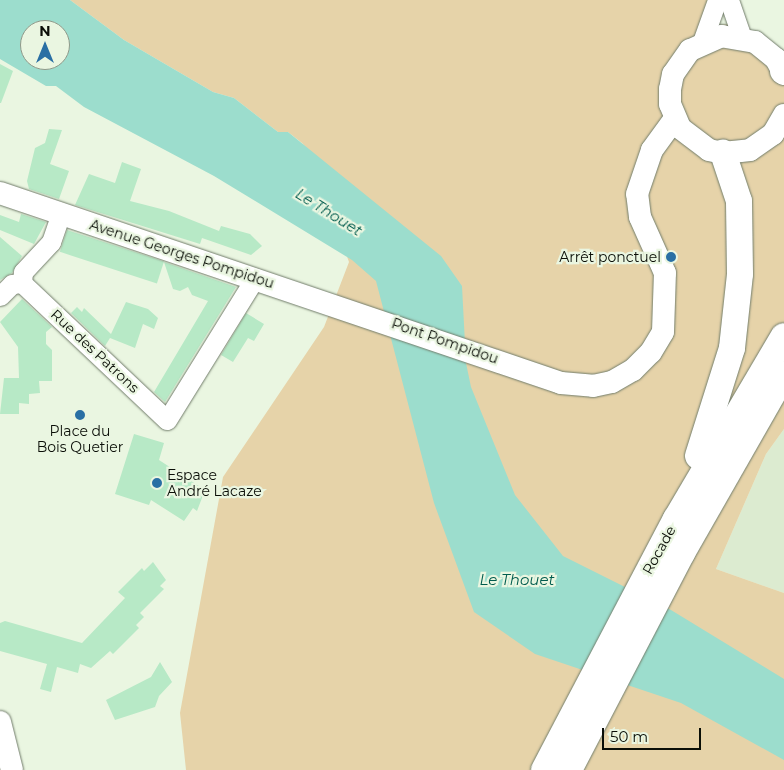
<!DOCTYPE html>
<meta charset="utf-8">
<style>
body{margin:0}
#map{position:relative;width:784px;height:770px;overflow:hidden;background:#eaf6e1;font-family:Montserrat,sans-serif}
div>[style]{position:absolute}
.built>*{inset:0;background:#dcebd0}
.green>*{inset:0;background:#e6d3a9}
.water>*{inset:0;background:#9cddcd}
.building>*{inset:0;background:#b7e9c6;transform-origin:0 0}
.roads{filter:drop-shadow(0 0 1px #717c6a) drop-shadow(0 0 1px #717c6a)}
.minor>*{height:19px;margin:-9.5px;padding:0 9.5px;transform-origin:9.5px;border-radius:9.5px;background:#fff}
.major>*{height:22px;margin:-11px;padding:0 11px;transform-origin:11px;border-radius:11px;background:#fff}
.highway>*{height:26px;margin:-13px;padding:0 13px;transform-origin:13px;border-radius:13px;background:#fff}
.dots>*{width:14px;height:14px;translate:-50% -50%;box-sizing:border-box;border:2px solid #eaf6e1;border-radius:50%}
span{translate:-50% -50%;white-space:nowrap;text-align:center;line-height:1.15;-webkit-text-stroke:4.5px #eaf6e1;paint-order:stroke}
.street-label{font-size:14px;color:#0a0e07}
.poi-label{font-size:14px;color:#0a0e07}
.right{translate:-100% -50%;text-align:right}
.left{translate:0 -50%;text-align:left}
.water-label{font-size:15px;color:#005c4e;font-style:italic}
.north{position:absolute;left:20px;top:20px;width:50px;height:50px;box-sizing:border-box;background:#eaf6e1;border:1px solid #90998a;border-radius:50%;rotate:0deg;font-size:14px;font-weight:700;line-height:20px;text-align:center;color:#0a0e07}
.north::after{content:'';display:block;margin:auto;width:18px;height:22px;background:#296fa4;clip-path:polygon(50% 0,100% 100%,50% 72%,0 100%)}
.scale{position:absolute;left:602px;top:728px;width:99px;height:22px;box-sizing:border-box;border:2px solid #0a0e07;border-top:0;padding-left:6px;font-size:15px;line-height:18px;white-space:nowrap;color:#0a0e07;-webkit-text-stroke:4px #eaf6e1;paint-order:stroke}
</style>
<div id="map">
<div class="built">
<i style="clip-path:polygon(784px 429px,784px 593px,716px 569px,766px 454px)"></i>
</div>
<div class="green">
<i style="clip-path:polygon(70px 0,709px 0,711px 26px,739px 23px,784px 52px,784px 429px,766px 454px,716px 569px,784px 593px,784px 770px,186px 770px,180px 713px,223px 477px,324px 327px,349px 262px,310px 152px,302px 143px,288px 132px,278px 132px,234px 98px,213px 92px,124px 40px)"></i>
</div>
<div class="water">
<i style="clip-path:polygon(evenodd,0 0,70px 0,124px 40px,213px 92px,234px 98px,278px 132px,288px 132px,441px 256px,462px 286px,466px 363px,471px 387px,515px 495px,563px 556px,671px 610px,784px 679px,784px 760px,681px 703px,535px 654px,474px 612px,434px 503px,376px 281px,352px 260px,214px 176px,84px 107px,56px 86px,46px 86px,0 59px,0 0,30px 30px,60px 30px,60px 60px,30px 60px,30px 30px)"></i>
</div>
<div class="building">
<i style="clip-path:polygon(0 64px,13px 71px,1px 103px,0 103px)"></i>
<i style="clip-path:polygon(49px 129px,62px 130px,50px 164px,69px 171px,59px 199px,29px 189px,27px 181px,35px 148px,45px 143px)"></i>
<i style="clip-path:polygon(122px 162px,141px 169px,130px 201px,169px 211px,219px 231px,221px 226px,250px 234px,262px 246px,251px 255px,202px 238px,200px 244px,75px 205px,89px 174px,115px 183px)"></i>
<i style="clip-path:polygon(21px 214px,46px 222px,34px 244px,0 230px,0 215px,19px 222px)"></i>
<i style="left:67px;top:230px;width:102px;height:23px;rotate:18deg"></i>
<i style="clip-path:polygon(0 237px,22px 256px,12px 273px,0 280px)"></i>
<i style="clip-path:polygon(164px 262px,236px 287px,165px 402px,154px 392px,208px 301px,192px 295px,188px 287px,180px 291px,173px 289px)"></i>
<i style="clip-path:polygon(22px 299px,52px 327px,46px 332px,46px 344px,52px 350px,52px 381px,39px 381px,40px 393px,29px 394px,29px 404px,19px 403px,19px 414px,0 414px,4px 378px,19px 378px,18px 347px,0 322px)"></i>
<i style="clip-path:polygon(126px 302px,148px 309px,158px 318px,154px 329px,143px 324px,135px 348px,110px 338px,105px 346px,71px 313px,77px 307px,82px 312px,84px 308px,111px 334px)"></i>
<i style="clip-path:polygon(246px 313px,264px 324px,254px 341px,248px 338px,233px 362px,221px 355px)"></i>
<i style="clip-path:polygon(134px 434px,164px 443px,159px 460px,205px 490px,197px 511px,193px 508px,184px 521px,151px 500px,149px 505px,115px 494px)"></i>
<i style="clip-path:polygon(153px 562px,166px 580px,160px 586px,164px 589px,140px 613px,144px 617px,136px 625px,139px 628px,113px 654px,110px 651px,91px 668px,80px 664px,78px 673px,57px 667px,51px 692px,40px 689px,47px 664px,0 651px,0 623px,5px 621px,82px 643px,125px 598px,118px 592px,142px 568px,144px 571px)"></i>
<i style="clip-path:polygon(160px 662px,172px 682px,159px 696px,155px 707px,115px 720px,106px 700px,151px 677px)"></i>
</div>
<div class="roads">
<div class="minor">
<i style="left:729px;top:0;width:39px;rotate:71deg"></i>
<i style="left:702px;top:42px;width:45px;rotate:-70.3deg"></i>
<i style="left:22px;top:283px;width:199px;rotate:43.4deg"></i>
<i style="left:167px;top:420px;width:167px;rotate:-58.2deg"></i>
<i style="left:22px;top:283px;width:11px;rotate:-85deg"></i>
<i style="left:23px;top:272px;width:41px;rotate:-47deg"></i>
<i style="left:51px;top:242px;width:31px;rotate:-71deg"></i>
<i style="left:0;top:296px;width:17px;rotate:-45deg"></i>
<i style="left:12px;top:284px;width:10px;rotate:-6deg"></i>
</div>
<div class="major">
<i style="left:784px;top:74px;width:17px;rotate:-118deg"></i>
<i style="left:776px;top:59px;width:27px;rotate:-141deg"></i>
<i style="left:755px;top:42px;width:34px;rotate:-170deg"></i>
<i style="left:722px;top:36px;width:35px;rotate:156deg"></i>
<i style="left:690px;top:50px;width:29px;rotate:125deg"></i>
<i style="left:673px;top:74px;width:15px;rotate:101deg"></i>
<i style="left:670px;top:89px;width:15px;rotate:90deg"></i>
<i style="left:670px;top:104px;width:26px;rotate:67deg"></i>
<i style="left:680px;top:128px;width:36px;rotate:37deg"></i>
<i style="left:709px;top:150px;width:14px;rotate:12deg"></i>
<i style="left:723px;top:153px;width:27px;rotate:-6deg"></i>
<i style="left:750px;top:150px;width:28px;rotate:-35deg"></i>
<i style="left:773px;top:134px;width:22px;rotate:-60deg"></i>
<i style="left:0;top:193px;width:592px;rotate:18.71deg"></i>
<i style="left:561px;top:383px;width:32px;rotate:5deg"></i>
<i style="left:593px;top:386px;width:19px;rotate:-12deg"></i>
<i style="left:612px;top:382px;width:24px;rotate:-30deg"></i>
<i style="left:633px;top:370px;width:25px;rotate:-45deg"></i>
<i style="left:651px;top:352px;width:23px;rotate:-59deg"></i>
<i style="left:663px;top:332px;width:59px;rotate:-88.1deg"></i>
<i style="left:665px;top:273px;width:61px;rotate:-114.1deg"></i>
<i style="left:640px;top:217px;width:23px;rotate:-97deg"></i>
<i style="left:637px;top:194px;width:46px;rotate:-71.2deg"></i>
<i style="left:652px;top:150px;width:39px;rotate:-54deg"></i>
<i style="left:0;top:722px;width:49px;rotate:76deg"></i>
</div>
<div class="highway">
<i style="left:783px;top:71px;width:1px"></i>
<i style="left:698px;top:456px;width:113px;rotate:-72.5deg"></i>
<i style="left:732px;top:348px;width:74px;rotate:-83.8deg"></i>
<i style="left:740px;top:274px;width:73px;rotate:-90.8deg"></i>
<i style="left:739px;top:201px;width:51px;rotate:-108.4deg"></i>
<i style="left:544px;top:770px;width:284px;rotate:-62.3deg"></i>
<i style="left:676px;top:519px;width:212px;rotate:-59.5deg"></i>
<i style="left:569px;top:770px;width:245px;rotate:-62.5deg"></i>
<i style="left:682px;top:553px;width:206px;rotate:-60.3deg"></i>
</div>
</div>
<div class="dots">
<i style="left:671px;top:257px;background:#296fa4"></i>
<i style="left:80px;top:415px;background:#296fa4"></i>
<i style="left:157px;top:483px;background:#296fa4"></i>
</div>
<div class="street-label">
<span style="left:182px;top:254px;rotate:18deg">Avenue Georges Pompidou</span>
<span style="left:445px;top:341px;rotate:19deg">Pont Pompidou</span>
<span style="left:95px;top:351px;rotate:43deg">Rue des Patrons</span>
<span style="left:659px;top:550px;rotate:-61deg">Rocade</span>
</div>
<div class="poi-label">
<span class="right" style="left:661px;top:257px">Arrêt ponctuel</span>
<span style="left:80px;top:439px">Place du<br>Bois Quetier</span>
<span class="left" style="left:167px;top:483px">Espace<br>André Lacaze</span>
</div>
<div class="water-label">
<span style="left:329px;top:212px;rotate:32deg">Le Thouet</span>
<span style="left:517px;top:580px">Le Thouet</span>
</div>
<div class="north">N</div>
<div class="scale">50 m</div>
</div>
